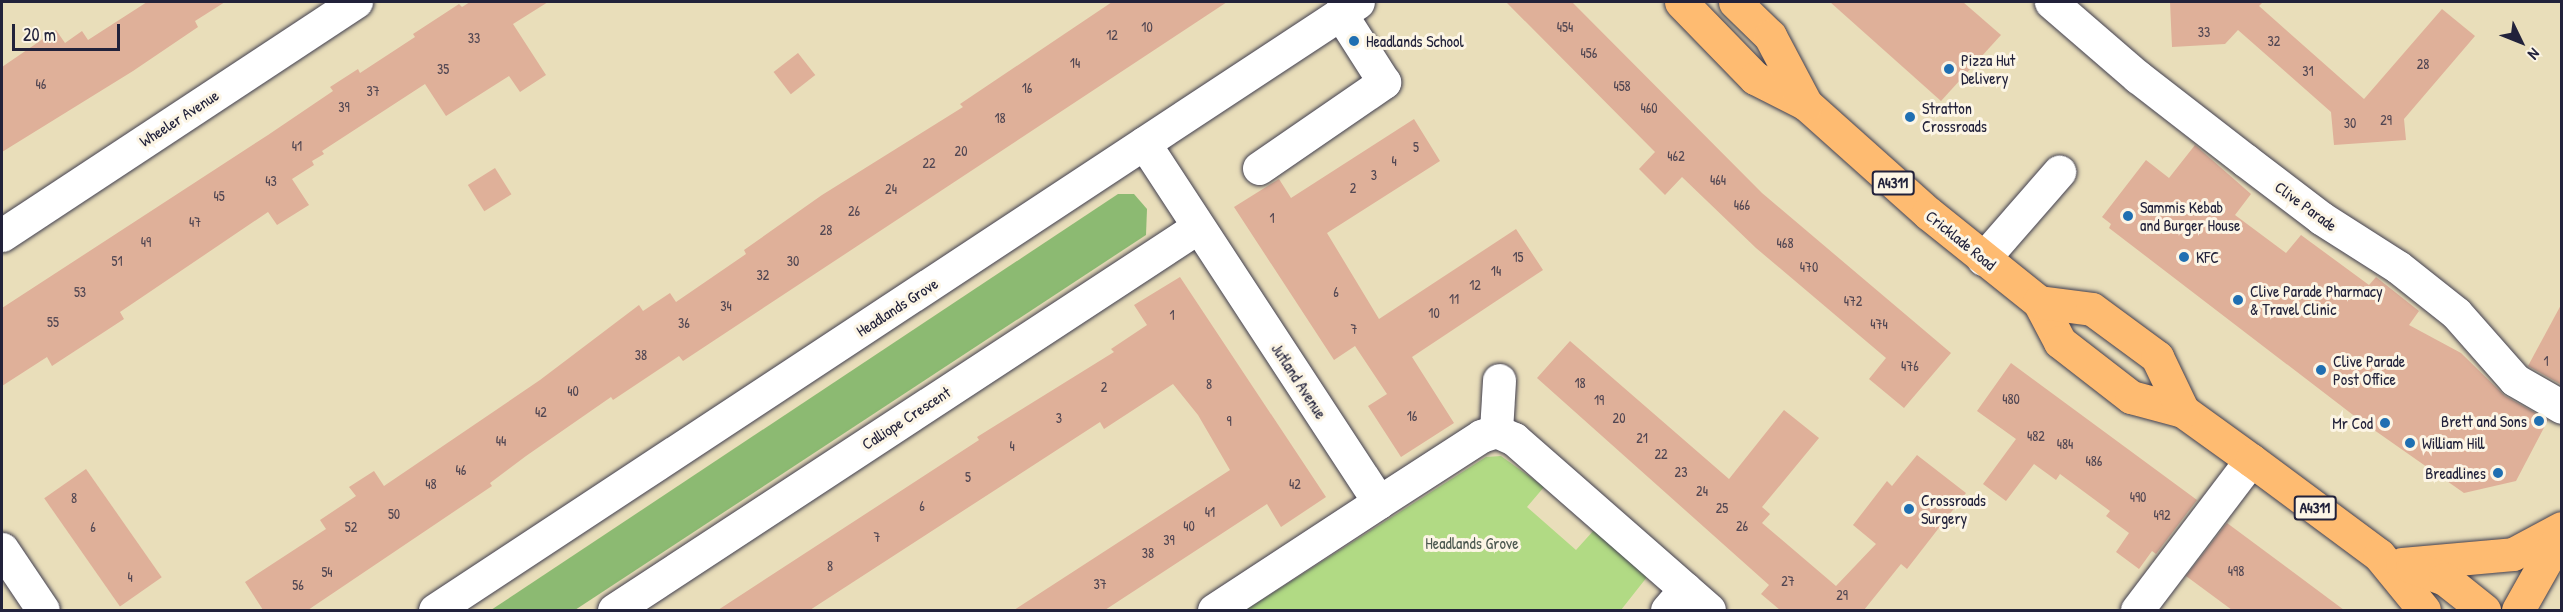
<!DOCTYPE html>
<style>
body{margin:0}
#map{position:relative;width:2563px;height:612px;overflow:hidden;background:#e9deba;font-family:"Patrick Hand",sans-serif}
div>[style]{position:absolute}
.green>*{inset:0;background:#b1da84}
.forest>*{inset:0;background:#8cba72}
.building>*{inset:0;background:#dfb099;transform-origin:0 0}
.roads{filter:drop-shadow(0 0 2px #403e4e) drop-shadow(0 0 2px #403e4e)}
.minor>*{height:33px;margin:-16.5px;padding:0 16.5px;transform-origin:16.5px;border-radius:16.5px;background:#fff}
.major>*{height:33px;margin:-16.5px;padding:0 16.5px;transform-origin:16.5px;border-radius:16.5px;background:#febb71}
.dots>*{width:16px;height:16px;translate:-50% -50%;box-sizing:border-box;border:3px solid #fcf5e5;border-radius:50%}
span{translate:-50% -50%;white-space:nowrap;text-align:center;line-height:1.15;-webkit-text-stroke:6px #fcf5e5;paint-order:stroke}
.number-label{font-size:14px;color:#514652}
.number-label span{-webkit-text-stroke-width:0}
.shield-label span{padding:2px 4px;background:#fcf5e5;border:2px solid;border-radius:4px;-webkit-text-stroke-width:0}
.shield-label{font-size:15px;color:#22223b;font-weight:700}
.poi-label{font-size:16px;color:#22223b}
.left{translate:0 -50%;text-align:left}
.right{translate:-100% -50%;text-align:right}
.street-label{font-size:16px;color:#22223b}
.park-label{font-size:16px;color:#4d5951}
.frame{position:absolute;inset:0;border:3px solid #22223b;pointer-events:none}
.north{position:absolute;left:2491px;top:12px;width:60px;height:60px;-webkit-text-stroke:4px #fcf5e5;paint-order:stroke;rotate:133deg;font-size:16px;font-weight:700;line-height:24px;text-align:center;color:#22223b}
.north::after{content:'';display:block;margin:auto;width:21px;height:27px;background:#22223b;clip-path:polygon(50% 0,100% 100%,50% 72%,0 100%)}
.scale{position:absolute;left:12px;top:24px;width:108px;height:27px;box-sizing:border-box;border:3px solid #22223b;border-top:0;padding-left:8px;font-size:18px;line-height:21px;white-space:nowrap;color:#22223b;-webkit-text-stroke:4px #fcf5e5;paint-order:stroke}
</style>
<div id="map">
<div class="green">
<i style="clip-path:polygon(1501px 456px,1544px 487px,1527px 507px,1576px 550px,1594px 530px,1647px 577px,1621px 610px,1246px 610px,1486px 457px)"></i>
</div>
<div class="forest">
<i style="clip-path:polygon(1118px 194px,1134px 194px,1147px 209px,1146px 235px,575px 610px,491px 610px)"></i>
</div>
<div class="building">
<i style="clip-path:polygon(147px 2px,225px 2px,195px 21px,198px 27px,133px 71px,2px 152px,2px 67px,56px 30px,65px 43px,82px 31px,88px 40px)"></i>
<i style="clip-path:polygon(470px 2px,548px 2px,513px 24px,546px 75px,520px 92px,509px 76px,446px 116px,425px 84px,322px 151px,324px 154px,312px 161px,314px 165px,292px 179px,309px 205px,277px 225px,268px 212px,120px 312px,124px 319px,52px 366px,47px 357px,2px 386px,2px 308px,268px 135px,333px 91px,330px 87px,358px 69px,360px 73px,415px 37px,413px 34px,459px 4px,462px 7px)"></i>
<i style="clip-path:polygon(1112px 2px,1227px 2px,683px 361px,679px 356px,613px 400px,611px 397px,526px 456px,490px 483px,492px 486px,308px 610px,263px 610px,245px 582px,326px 529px,320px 520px,356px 496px,349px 487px,374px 471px,384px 486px,540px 380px,639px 305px,643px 311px,670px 293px,676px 302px,746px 254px,744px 250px,822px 195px,963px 107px,960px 104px)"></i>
<i style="clip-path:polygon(1506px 2px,1572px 2px,1762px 193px,1951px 353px,1904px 408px,1869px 379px,1886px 358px,1756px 248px,1682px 177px,1665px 195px,1639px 169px,1655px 152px)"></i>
<i style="clip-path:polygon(1830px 2px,1963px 2px,2001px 35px,1941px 101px)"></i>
<i style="clip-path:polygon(2170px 2px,2263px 2px,2259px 6px,2364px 99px,2442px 9px,2475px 36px,2404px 119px,2406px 140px,2334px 145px,2331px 112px,2238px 30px,2225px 44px,2172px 47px)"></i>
<i style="left:798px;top:53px;width:28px;height:31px;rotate:52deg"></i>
<i style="clip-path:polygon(1414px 119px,1440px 161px,1327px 233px,1379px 319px,1516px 229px,1543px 270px,1412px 357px,1454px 423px,1401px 457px,1368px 406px,1387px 394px,1355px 346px,1334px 360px,1234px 207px,1279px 179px,1291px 198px)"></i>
<i style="clip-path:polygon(2195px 145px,2251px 194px,2235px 215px,2286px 253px,2301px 235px,2369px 285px,2376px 277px,2419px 311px,2409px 325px,2461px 353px,2505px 396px,2548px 420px,2516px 481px,2464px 493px,2357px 418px,2109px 228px,2111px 224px,2102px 217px,2146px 160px,2169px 178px)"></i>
<i style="left:495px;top:168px;width:31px;height:32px;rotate:58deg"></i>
<i style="clip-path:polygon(1180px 277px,1326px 497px,1281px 527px,1267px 504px,1105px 610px,1014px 610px,1230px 470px,1198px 415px,1173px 384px,1104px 429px,1100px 422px,810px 610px,718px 610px,979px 440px,977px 437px,1114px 352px,1111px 349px,1147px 325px,1134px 305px)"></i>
<i style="clip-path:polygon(2562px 303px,2562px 385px,2528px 366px)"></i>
<i style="clip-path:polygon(1570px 341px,1729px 479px,1784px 410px,1819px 438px,1762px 507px,1770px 514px,1762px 523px,1836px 586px,1876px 544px,1853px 525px,1887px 481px,1892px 486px,1917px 455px,1966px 493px,1907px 569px,1901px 564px,1864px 610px,1780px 610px,1761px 594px,1769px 585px,1537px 378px)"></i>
<i style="clip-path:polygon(2011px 363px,2197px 500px,2156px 554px,2152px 551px,2139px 569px,2116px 552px,2129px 533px,2106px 516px,2110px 511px,2060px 474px,2056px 480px,2034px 464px,2006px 501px,1983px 484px,2016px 439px,1977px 411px)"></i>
<i style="left:86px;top:469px;width:132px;height:51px;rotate:55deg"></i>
<i style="clip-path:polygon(2227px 523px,2289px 569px,2344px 610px,2232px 610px,2186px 576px)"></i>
</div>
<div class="roads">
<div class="minor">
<i style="left:2051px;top:2px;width:115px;rotate:40.8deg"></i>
<i style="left:2138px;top:77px;width:135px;rotate:37.8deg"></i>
<i style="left:2245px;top:160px;width:96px;rotate:37.3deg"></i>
<i style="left:2321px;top:218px;width:91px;rotate:32.5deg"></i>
<i style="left:2398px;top:267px;width:74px;rotate:38.4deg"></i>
<i style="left:2456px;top:313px;width:89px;rotate:48.6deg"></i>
<i style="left:2515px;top:380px;width:54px;rotate:29.9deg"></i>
<i style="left:1144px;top:143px;width:429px;rotate:56.8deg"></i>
<i style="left:1379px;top:502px;width:121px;rotate:-32.9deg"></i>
<i style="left:1481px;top:436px;width:16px;rotate:-18deg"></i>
<i style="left:1496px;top:431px;width:20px;rotate:24deg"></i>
<i style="left:1514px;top:439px;width:259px;rotate:41.2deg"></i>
<i style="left:1259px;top:168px;width:152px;rotate:-34.5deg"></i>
<i style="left:1384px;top:82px;width:82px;rotate:-122.5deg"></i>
<i style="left:2px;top:235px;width:424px;rotate:-33.4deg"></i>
<i style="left:1983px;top:259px;width:116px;rotate:-48.9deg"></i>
<i style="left:1496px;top:431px;width:51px;rotate:-86.6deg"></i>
<i style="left:2px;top:549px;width:73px;rotate:56.1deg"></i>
<i style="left:435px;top:610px;width:1105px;rotate:-33.37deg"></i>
<i style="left:614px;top:610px;width:698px;rotate:-33.26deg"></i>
<i style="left:1214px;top:610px;width:197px;rotate:-33.2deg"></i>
<i style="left:1667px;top:610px;width:28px;rotate:-49deg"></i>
<i style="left:2137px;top:610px;width:188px;rotate:-52.8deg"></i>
</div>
<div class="major">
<i style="left:1681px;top:2px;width:106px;rotate:45.8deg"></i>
<i style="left:1755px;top:78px;width:57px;rotate:27deg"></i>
<i style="left:1806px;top:104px;width:164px;rotate:41.8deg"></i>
<i style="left:1928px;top:213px;width:142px;rotate:38.7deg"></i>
<i style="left:2039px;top:302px;width:45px;rotate:62.3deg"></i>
<i style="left:2060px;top:342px;width:90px;rotate:37.8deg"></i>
<i style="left:2131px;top:397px;width:54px;rotate:15.1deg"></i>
<i style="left:2183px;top:411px;width:84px;rotate:35.8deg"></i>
<i style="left:2251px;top:460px;width:159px;rotate:36.6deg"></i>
<i style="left:2379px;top:555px;width:71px;rotate:50.7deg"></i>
<i style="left:1735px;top:2px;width:49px;rotate:44.2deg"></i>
<i style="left:1770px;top:36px;width:77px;rotate:62.1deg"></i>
<i style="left:2039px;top:302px;width:53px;rotate:7.5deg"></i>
<i style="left:2092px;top:309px;width:81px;rotate:36.4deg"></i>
<i style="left:2157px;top:357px;width:60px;rotate:64.3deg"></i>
<i style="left:2402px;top:564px;width:111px;rotate:-5.1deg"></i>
<i style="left:2513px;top:554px;width:55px;rotate:-28deg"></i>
<i style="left:2412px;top:567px;width:35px;rotate:20deg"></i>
<i style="left:2445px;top:579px;width:50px;rotate:38.5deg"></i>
<i style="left:2518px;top:610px;width:90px;rotate:-60.6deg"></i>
</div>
</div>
<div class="dots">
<i style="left:1354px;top:41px;background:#1f6fb2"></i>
<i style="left:1949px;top:69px;background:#1f6fb2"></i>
<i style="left:1910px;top:117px;background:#1f6fb2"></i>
<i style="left:2128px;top:216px;background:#1f6fb2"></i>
<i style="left:2184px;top:257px;background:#1f6fb2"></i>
<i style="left:2238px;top:300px;background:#1f6fb2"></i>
<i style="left:2321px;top:370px;background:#1f6fb2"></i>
<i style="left:2539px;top:421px;background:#1f6fb2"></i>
<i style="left:2385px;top:423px;background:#1f6fb2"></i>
<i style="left:2410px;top:443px;background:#1f6fb2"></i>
<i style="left:2498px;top:473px;background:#1f6fb2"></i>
<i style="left:1909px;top:509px;background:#1f6fb2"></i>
</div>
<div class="number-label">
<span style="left:1147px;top:27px">10</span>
<span style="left:1565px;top:27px">454</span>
<span style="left:2204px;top:32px">33</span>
<span style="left:1112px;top:35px">12</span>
<span style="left:474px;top:38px">33</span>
<span style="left:2274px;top:41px">32</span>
<span style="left:1589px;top:53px">456</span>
<span style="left:1075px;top:63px">14</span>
<span style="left:2423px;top:64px">28</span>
<span style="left:443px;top:69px">35</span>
<span style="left:2308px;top:71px">31</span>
<span style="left:41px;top:84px">46</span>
<span style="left:1622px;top:86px">458</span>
<span style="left:1027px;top:88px">16</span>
<span style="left:373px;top:91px">37</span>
<span style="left:344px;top:107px">39</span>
<span style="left:1649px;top:108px">460</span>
<span style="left:1000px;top:118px">18</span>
<span style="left:2386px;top:120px">29</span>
<span style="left:2350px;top:123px">30</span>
<span style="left:297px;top:146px">41</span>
<span style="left:1416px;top:147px">5</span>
<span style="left:961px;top:151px">20</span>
<span style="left:1676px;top:156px">462</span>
<span style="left:1394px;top:161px">4</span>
<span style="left:929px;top:163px">22</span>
<span style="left:1374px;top:175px">3</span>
<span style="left:1718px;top:180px">464</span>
<span style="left:271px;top:181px">43</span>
<span style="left:1353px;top:188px">2</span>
<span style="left:891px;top:189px">24</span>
<span style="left:219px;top:196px">45</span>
<span style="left:1742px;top:205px">466</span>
<span style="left:854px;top:211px">26</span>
<span style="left:1272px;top:218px">1</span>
<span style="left:195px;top:222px">47</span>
<span style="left:826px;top:230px">28</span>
<span style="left:146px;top:242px">49</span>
<span style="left:1785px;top:243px">468</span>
<span style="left:1518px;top:257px">15</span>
<span style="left:117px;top:261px">51</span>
<span style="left:793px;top:261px">30</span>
<span style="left:1809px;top:267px">470</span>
<span style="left:1496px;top:271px">14</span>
<span style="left:763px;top:275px">32</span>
<span style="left:1475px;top:285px">12</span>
<span style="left:80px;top:292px">53</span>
<span style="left:1336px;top:292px">6</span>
<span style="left:1454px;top:299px">11</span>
<span style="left:1853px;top:301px">472</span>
<span style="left:726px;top:306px">34</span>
<span style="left:1434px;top:313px">10</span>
<span style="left:1172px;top:315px">1</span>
<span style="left:53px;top:322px">55</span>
<span style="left:684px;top:323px">36</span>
<span style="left:1879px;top:324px">474</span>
<span style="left:1354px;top:329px">7</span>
<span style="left:641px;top:355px">38</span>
<span style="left:2546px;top:361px">1</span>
<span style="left:1910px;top:366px">476</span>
<span style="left:1580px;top:383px">18</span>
<span style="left:1209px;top:384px">8</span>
<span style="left:1104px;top:387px">2</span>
<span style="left:573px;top:391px">40</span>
<span style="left:2011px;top:399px">480</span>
<span style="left:1599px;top:400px">19</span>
<span style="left:541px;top:412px">42</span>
<span style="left:1412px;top:416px">16</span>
<span style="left:1059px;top:418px">3</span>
<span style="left:1619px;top:418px">20</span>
<span style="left:1229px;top:421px">9</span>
<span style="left:2036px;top:436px">482</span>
<span style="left:1642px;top:438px">21</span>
<span style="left:501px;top:441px">44</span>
<span style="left:2065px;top:444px">484</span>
<span style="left:1012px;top:446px">4</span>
<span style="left:1661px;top:454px">22</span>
<span style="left:2094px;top:461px">486</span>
<span style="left:461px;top:470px">46</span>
<span style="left:1681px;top:472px">23</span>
<span style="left:968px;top:477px">5</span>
<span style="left:431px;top:484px">48</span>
<span style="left:1295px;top:484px">42</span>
<span style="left:1702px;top:491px">24</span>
<span style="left:2138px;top:497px">490</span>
<span style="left:74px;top:498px">8</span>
<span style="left:922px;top:506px">6</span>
<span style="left:1722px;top:508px">25</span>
<span style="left:1210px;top:512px">41</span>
<span style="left:394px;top:514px">50</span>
<span style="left:2162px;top:515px">492</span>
<span style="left:1189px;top:526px">40</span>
<span style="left:1742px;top:526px">26</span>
<span style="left:93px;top:527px">6</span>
<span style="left:351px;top:527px">52</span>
<span style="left:877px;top:537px">7</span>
<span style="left:1169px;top:540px">39</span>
<span style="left:1148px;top:553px">38</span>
<span style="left:830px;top:566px">8</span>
<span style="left:2236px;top:571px">498</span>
<span style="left:327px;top:572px">54</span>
<span style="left:130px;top:577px">4</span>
<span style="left:1788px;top:581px">27</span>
<span style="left:1100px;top:584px">37</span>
<span style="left:298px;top:585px">56</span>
<span style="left:1842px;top:595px">29</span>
</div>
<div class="shield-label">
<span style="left:1893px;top:183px">A4311</span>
<span style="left:2315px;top:508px">A4311</span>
</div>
<div class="poi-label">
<span class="left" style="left:1366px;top:41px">Headlands School</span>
<span class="left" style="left:1961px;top:69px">Pizza Hut<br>Delivery</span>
<span class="left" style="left:1922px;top:117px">Stratton<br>Crossroads</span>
<span class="left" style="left:2140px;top:216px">Sammis Kebab<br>and Burger House</span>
<span class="left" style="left:2196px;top:257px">KFC</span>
<span class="left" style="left:2250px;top:300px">Clive Parade Pharmacy<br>&amp; Travel Clinic</span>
<span class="left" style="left:2333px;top:370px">Clive Parade<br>Post Office</span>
<span class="right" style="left:2527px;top:421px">Brett and Sons</span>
<span class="right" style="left:2373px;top:423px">Mr Cod</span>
<span class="left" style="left:2422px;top:443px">William Hill</span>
<span class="right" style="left:2486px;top:473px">Breadlines</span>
<span class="left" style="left:1921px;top:509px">Crossroads<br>Surgery</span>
</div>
<div class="street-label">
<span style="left:179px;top:118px;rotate:-33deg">Wheeler Avenue</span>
<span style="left:2306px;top:206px;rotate:36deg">Clive Parade</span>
<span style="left:1961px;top:240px;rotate:39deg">Cricklade Road</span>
<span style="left:897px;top:307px;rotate:-33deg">Headlands Grove</span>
<span style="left:1299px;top:381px;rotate:57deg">Jutland Avenue</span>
<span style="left:906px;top:418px;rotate:-33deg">Calliope Crescent</span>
</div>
<div class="park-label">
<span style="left:1472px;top:543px">Headlands Grove</span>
</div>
<div class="frame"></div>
<div class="north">N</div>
<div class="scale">20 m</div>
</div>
